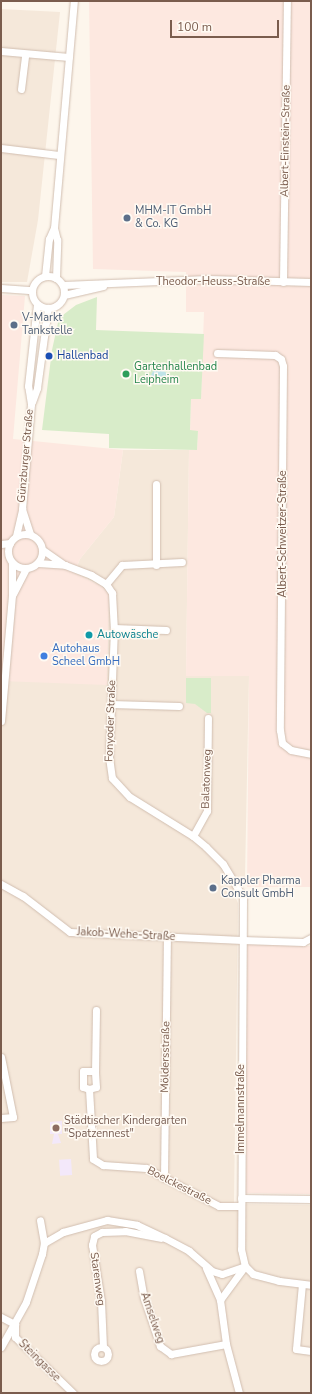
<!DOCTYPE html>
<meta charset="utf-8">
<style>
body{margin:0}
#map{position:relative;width:312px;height:1394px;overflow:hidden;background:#fdf6ec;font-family:"Nunito Sans",sans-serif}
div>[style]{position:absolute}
.residential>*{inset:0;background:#f5e8da}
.commercial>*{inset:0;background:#fde8e0}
.education>*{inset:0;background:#f3e8fa;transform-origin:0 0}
.green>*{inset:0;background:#d8ecc9}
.water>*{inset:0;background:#bfe3e8}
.round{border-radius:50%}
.roads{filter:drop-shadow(0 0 1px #d1beb0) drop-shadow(0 0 1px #d1beb0)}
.minor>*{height:7px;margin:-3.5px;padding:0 3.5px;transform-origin:3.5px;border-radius:3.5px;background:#fff}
.minor>.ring{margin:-3.5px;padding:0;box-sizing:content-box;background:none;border:7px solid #fff;border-radius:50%}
.dots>*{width:11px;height:11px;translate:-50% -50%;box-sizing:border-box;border:2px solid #fffaf3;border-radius:50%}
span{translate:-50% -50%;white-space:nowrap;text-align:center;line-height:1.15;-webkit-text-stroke:3px #fffaf3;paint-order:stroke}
.street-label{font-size:11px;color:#7a5c4d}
.service-label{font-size:11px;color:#4e5e75}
.left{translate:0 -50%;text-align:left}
.transit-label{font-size:11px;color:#164399}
.leisure-label{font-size:11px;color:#27864d}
.culture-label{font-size:11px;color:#0d838f}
.shop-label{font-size:11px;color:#366cbe}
.education-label{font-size:11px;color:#785e54}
.frame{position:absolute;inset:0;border:2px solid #7a5c4d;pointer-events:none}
.scale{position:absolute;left:170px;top:20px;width:109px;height:18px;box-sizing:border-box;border:2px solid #7a5c4d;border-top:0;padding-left:5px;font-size:12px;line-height:14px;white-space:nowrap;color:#7a5c4d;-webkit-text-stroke:3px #fffaf3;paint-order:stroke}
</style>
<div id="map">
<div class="residential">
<i style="clip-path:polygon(1px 9px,60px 12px,38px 220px,27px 282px,1px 282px)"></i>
<i style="clip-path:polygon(123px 450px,189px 450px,186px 676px,249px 676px,245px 877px,233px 892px,238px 903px,234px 1204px,311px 1205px,311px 1393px,1px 1393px,1px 681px,96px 583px,74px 574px,80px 559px,114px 517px)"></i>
</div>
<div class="commercial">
<i style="clip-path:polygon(89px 1px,311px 1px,311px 887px,247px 887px,249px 676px,186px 676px,189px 450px,197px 450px,198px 431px,190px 431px,191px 398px,201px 398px,204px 312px,186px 312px,186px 272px,93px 269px)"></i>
<i style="clip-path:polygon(1px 295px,25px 296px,13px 439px,123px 450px,114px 517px,80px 559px,74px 573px,103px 587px,109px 596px,107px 685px,1px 681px)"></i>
<i style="clip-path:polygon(311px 905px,311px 1194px,245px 1193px,247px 944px,310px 946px)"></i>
</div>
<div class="education">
<i style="clip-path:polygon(62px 1121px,62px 1134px,58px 1134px,61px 1143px,52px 1144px,54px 1134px,50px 1134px,50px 1122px)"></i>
<i style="left:71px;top:1159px;width:16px;height:12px;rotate:86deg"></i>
</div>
<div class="green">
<i style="clip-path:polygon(97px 297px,96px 330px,204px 334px,201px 399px,191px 399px,190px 430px,198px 431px,197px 450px,109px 448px,109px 434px,42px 430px,52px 350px,59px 318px,76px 305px)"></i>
<i style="clip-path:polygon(186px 678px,211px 678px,211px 713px,207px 713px,195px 704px,186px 703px)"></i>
</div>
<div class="water">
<i class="round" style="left:151px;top:369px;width:16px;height:16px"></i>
</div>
<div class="roads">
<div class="minor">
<i style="left:1px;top:51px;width:68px;rotate:5deg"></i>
<i style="left:21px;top:89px;width:35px;rotate:-83deg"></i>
<i style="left:1px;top:148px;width:58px;rotate:6.9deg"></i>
<i class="ring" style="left:32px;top:276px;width:25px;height:25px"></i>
<i style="left:45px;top:276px;width:37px;rotate:-84deg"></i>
<i style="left:49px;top:239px;width:12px;rotate:-66deg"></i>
<i style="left:56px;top:278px;width:38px;rotate:-88deg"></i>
<i style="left:57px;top:240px;width:12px;rotate:-104deg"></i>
<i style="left:54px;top:228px;width:228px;rotate:-85deg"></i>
<i style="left:283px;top:282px;width:281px;rotate:-89.2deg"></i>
<i style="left:63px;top:285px;width:145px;rotate:-2.4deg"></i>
<i style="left:208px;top:279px;width:103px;rotate:1.7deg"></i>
<i style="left:1px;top:288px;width:31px;rotate:4deg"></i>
<i style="left:64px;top:295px;width:40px;rotate:-13deg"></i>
<i style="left:217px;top:353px;width:58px;rotate:2deg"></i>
<i style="left:275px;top:355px;width:7px;rotate:34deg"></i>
<i style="left:281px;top:359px;width:7px;rotate:74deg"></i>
<i style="left:283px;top:366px;width:364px;rotate:90.5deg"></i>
<i style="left:280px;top:730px;width:13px;rotate:81deg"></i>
<i style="left:282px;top:743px;width:11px;rotate:38deg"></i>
<i style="left:291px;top:750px;width:20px;rotate:11deg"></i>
<i style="left:32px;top:402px;width:15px;rotate:-70deg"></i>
<i style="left:37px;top:388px;width:81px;rotate:-82.2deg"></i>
<i style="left:22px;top:509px;width:26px;rotate:72deg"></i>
<i class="ring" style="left:8px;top:534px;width:27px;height:27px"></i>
<i style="left:16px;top:536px;width:28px;rotate:-77deg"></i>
<i style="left:22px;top:509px;width:105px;rotate:-85.1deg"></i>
<i style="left:31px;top:404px;width:18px;rotate:-99deg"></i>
<i style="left:28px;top:386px;width:82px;rotate:-83.7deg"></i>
<i style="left:1px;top:544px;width:9px;rotate:-6deg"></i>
<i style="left:43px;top:550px;width:24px;rotate:35deg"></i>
<i style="left:38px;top:563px;width:27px;rotate:4deg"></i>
<i style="left:65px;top:565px;width:28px;rotate:21deg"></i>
<i style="left:91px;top:575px;width:17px;rotate:31deg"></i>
<i style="left:106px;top:584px;width:11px;rotate:56deg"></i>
<i style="left:112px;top:593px;width:35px;rotate:87deg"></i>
<i style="left:114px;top:628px;width:129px;rotate:92.2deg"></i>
<i style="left:109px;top:757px;width:21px;rotate:82deg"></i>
<i style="left:112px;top:778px;width:26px;rotate:47deg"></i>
<i style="left:130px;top:797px;width:74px;rotate:31.8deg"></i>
<i style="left:193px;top:836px;width:17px;rotate:40deg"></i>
<i style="left:206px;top:847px;width:24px;rotate:45deg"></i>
<i style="left:223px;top:864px;width:39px;rotate:59deg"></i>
<i style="left:243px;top:897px;width:352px;rotate:90.3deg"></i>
<i style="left:241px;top:1249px;width:17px;rotate:77deg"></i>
<i style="left:245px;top:1266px;width:11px;rotate:45deg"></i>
<i style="left:253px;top:1274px;width:27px;rotate:15deg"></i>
<i style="left:279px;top:1281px;width:32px;rotate:7deg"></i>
<i style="left:156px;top:565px;width:81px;rotate:-90deg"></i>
<i style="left:106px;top:584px;width:25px;rotate:-50deg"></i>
<i style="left:122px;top:565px;width:60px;rotate:-2.9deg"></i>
<i style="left:13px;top:594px;width:28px;rotate:-63deg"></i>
<i style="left:114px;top:628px;width:52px;rotate:2.2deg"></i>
<i style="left:111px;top:704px;width:68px;rotate:1.7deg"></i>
<i style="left:1px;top:721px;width:126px;rotate:-85deg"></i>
<i style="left:12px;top:595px;width:32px;rotate:-90deg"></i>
<i style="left:193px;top:836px;width:29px;rotate:-61deg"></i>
<i style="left:207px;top:811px;width:93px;rotate:-89.4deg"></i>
<i style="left:1px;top:884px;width:25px;rotate:29deg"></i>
<i style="left:23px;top:896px;width:59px;rotate:37.5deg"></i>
<i style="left:70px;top:932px;width:172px;rotate:2.7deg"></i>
<i style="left:242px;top:940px;width:61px;rotate:1.9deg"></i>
<i style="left:303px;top:942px;width:9px;rotate:-27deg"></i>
<i style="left:96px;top:1010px;width:61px;rotate:90.9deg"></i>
<i style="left:95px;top:1071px;width:12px;rotate:180deg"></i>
<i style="left:83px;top:1071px;width:16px;rotate:90deg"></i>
<i style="left:83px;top:1087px;width:6px;rotate:18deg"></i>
<i style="left:89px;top:1089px;width:70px;rotate:86.7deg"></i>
<i style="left:93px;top:1159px;width:12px;rotate:31deg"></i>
<i style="left:103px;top:1165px;width:43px;rotate:4deg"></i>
<i style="left:146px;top:1168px;width:82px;rotate:27.5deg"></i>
<i style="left:219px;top:1206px;width:22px"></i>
<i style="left:1px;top:1057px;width:61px;rotate:78.7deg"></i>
<i style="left:13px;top:1117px;width:12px;rotate:175deg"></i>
<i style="left:89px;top:1089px;width:7px;rotate:-16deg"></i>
<i style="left:96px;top:1087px;width:16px;rotate:-94deg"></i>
<i style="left:164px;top:1178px;width:241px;rotate:-89.3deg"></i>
<i style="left:241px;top:1198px;width:70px;rotate:0.8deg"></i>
<i style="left:44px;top:1243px;width:22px;rotate:-30deg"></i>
<i style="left:63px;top:1232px;width:46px;rotate:-15.3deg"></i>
<i style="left:107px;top:1220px;width:30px;rotate:9deg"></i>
<i style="left:137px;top:1225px;width:31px;rotate:25deg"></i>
<i style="left:165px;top:1238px;width:27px;rotate:28deg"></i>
<i style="left:189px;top:1251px;width:30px;rotate:41deg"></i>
<i style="left:212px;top:1271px;width:10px;rotate:17deg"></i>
<i style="left:222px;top:1274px;width:24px;rotate:-19deg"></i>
<i style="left:206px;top:1268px;width:35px;rotate:66deg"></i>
<i style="left:220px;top:1300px;width:44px;rotate:82.2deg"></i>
<i style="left:226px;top:1344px;width:51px;rotate:75.1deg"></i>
<i style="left:139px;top:1271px;width:27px;rotate:80deg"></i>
<i style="left:144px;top:1298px;width:51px;rotate:71.6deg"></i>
<i style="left:160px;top:1346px;width:14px;rotate:36deg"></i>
<i style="left:171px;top:1354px;width:56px;rotate:-10.3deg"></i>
<i style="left:302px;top:1284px;width:65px;rotate:95.3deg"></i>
<i style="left:296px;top:1349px;width:15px;rotate:8deg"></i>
<i style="left:220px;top:1300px;width:42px;rotate:-53.7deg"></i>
<i style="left:1px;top:1317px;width:16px;rotate:27deg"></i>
<i style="left:15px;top:1324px;width:13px;rotate:90deg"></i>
<i style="left:15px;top:1337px;width:81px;rotate:44deg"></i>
<i class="ring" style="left:94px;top:1347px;width:7px;height:7px"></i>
<i style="left:1px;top:1347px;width:51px;rotate:-60.9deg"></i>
<i style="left:26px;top:1302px;width:51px;rotate:-71.6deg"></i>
<i style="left:42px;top:1254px;width:11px;rotate:-80deg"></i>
<i style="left:44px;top:1243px;width:23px;rotate:-100deg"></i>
<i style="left:103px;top:1347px;width:46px;rotate:-92.5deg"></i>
<i style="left:101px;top:1301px;width:57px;rotate:-99.1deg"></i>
<i style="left:92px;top:1245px;width:9px;rotate:-77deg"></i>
<i style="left:94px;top:1236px;width:9px;rotate:-27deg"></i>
<i style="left:102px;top:1232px;width:23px;rotate:-2deg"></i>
<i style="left:125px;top:1231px;width:36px;rotate:11deg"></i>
</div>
</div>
<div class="dots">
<i style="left:127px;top:218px;background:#5c6f8a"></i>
<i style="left:14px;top:325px;background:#5c6f8a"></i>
<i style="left:49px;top:356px;background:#1a4fb4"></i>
<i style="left:126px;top:374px;background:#2e9e5b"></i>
<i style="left:89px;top:635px;background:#0f9aa8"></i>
<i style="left:44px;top:656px;background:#3f7fe0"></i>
<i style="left:213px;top:888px;background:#5c6f8a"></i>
<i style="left:56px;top:1128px;background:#8d6e63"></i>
</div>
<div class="street-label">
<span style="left:286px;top:141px;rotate:-89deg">Albert-Einstein-Straße</span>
<span style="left:213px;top:282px">Theodor-Heuss-Straße</span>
<span style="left:26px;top:456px;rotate:-85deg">Günzburger Straße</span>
<span style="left:283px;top:534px;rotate:-90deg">Albert-Schweitzer-Straße</span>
<span style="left:111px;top:721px;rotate:-88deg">Fonyoder Straße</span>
<span style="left:207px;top:779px;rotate:-88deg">Balatonweg</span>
<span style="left:126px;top:935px;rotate:3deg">Jakob-Wehe-Straße</span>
<span style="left:166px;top:1057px;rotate:-89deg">Möldersstraße</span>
<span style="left:241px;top:1109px;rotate:-90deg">Immelmannstraße</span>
<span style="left:179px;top:1186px;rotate:27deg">Boelckestraße</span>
<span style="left:97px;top:1279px;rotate:82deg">Starenweg</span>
<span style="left:152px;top:1318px;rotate:71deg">Amselweg</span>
<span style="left:39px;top:1361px;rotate:45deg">Steingasse</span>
</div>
<div class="service-label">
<span class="left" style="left:135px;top:218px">MHM-IT GmbH<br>&amp; Co. KG</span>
<span class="left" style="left:22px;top:325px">V-Markt<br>Tankstelle</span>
<span class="left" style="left:221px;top:888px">Kappler Pharma<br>Consult GmbH</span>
</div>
<div class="transit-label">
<span class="left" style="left:57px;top:356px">Hallenbad</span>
</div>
<div class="leisure-label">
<span class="left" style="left:134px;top:374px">Gartenhallenbad<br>Leipheim</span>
</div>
<div class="culture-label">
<span class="left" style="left:97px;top:635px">Autowäsche</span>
</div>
<div class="shop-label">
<span class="left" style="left:52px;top:656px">Autohaus<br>Scheel GmbH</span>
</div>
<div class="education-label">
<span class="left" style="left:64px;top:1128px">Städtischer Kindergarten<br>"Spatzennest"</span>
</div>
<div class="frame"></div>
<div class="scale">100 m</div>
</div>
